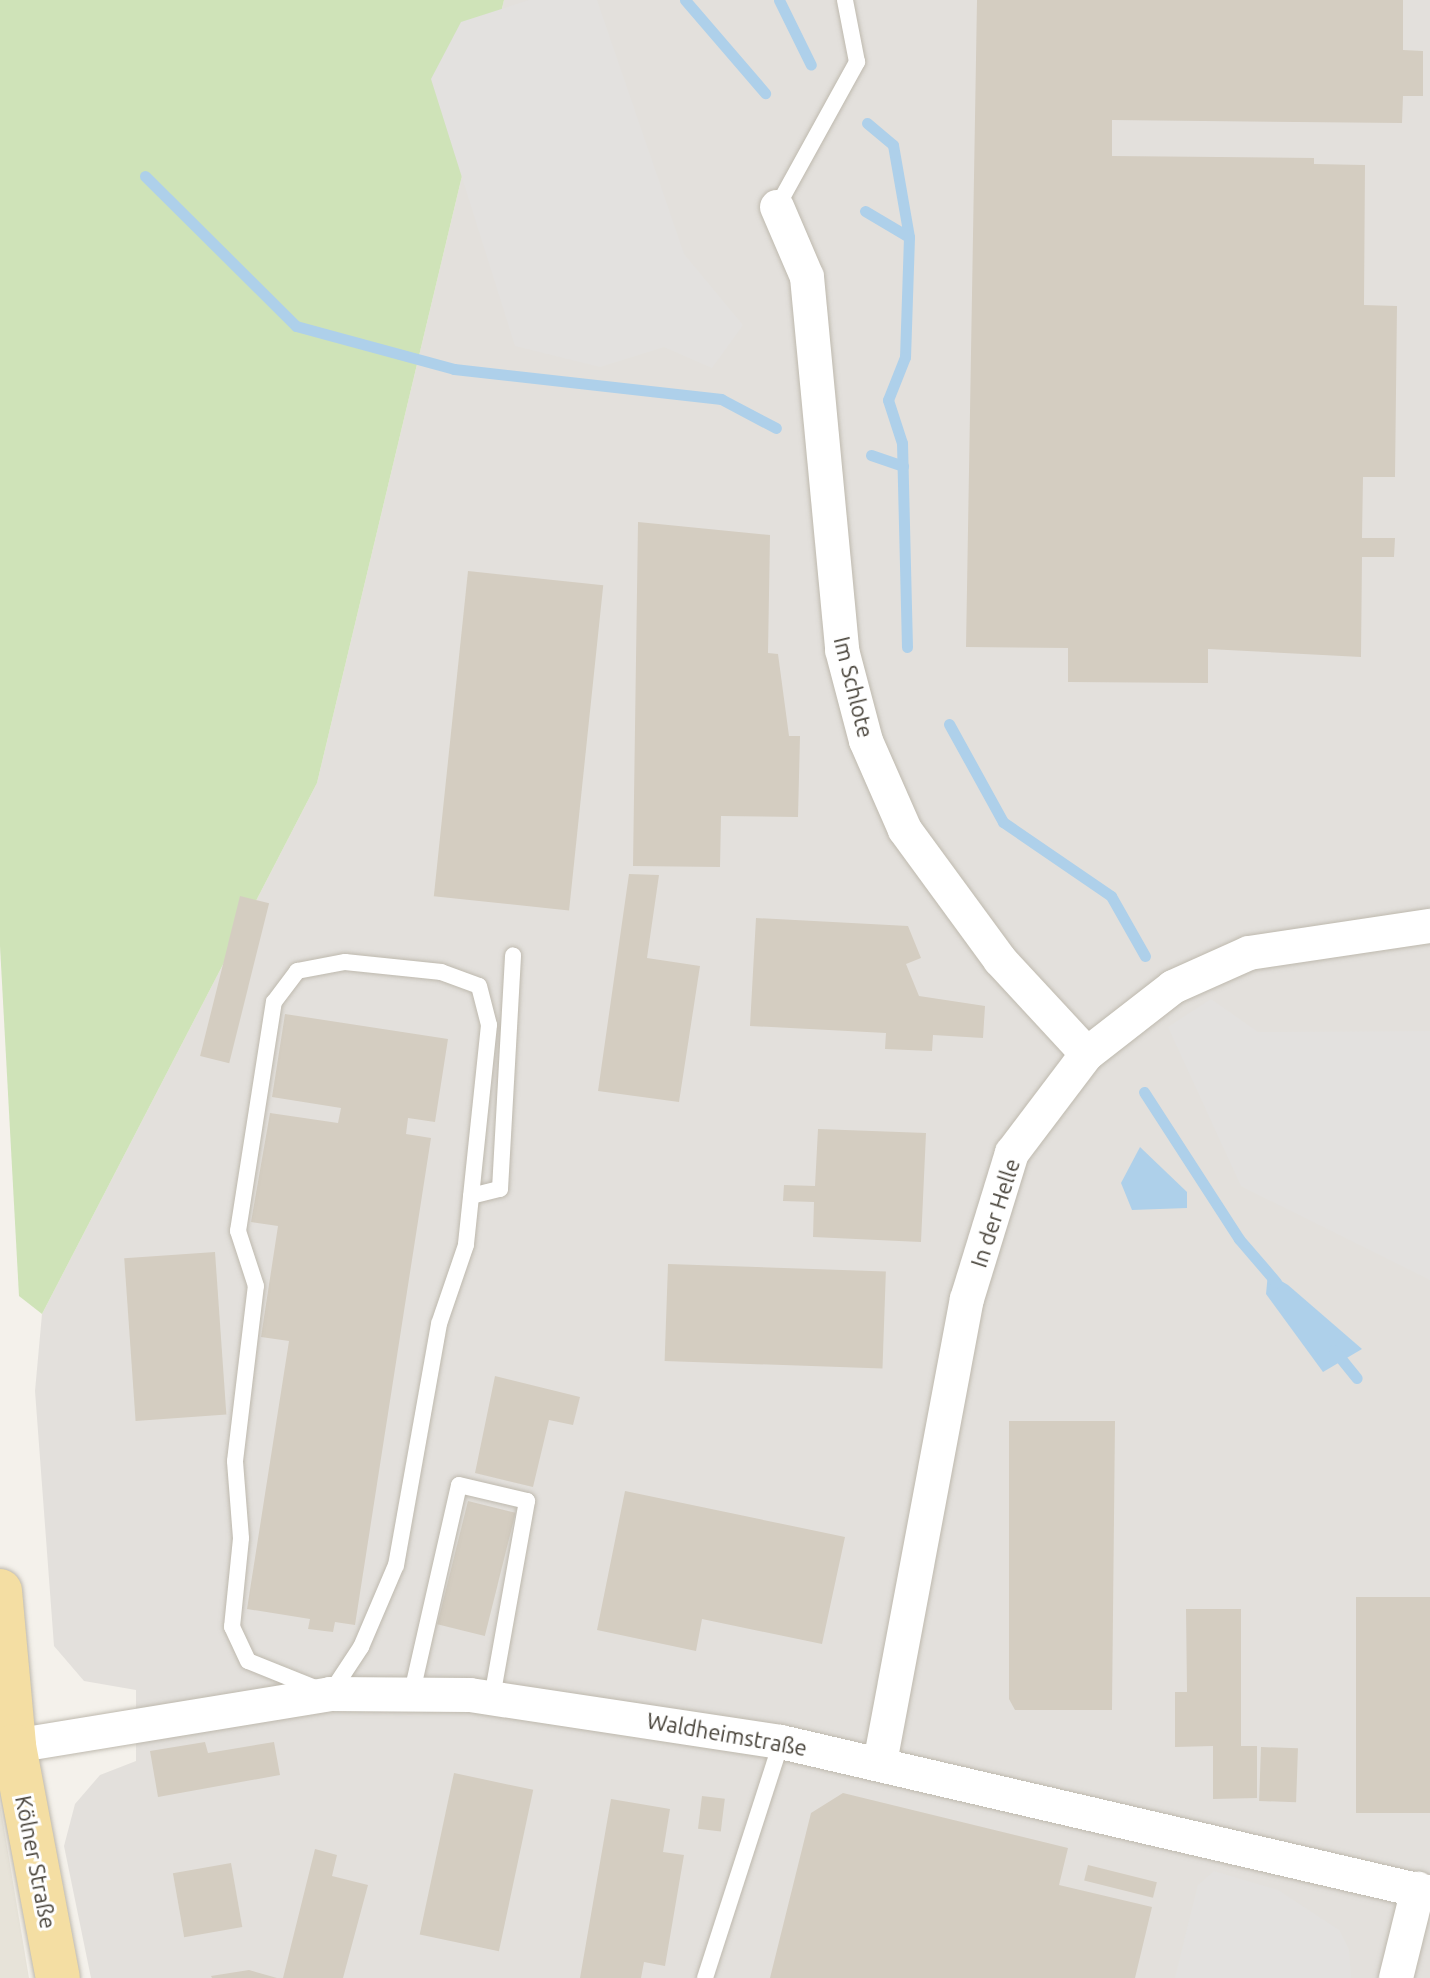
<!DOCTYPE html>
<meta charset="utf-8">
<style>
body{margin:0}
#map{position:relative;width:1430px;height:1978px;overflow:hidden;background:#f4f1eb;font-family:Ubuntu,sans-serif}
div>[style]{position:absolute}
.residential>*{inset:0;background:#e7e3d9}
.industrial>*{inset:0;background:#e3e0dc}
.green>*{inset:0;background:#cfe3b8}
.parking>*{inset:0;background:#e3e1df}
.water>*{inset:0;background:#aed0ea}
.stream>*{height:11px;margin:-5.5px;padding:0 5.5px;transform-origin:5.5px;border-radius:5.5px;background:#aed0ea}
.building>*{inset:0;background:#d4cdc1;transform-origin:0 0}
.roads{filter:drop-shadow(0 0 2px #beb9ae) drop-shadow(0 0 2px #beb9ae)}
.lane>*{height:16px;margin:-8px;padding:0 8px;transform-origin:8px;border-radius:8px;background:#fff}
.street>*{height:34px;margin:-17px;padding:0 17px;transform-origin:17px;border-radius:17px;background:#fff}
.primary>*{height:44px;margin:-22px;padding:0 22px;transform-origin:22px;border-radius:22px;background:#f4dea3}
span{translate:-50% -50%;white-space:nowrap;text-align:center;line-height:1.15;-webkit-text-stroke:6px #fff;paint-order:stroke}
.street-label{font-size:22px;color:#474239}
</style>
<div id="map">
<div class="residential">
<i style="clip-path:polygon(0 1804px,29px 1978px,0 1978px)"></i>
</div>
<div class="industrial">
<i style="clip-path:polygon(504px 0,1430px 0,1430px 1978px,91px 1978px,64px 1846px,75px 1804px,100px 1775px,136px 1761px,136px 1690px,84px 1681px,54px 1646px,35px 1391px,42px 1314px,317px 783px)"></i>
</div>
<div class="green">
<i style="clip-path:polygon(0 0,504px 0,317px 783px,42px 1314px,19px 1296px,0 946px)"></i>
</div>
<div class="parking">
<i style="clip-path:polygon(529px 0,597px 0,684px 254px,743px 325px,712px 368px,664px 347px,600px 367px,515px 346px,431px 79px,461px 22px)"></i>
<i style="clip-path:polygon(1211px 999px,1258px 1032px,1430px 1031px,1430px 1280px,1241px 1186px,1168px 1027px)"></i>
<i style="clip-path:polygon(1214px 1871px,1278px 1890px,1339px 1930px,1349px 1950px,1351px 1978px,1175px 1978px,1198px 1885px)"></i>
</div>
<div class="water">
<i style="clip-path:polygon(1140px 1147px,1187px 1192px,1187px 1208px,1132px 1210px,1121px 1183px)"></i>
<i style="clip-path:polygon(1268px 1273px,1288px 1285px,1362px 1349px,1323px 1372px,1266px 1294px)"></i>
</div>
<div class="stream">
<i style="left:685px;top:0;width:123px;rotate:49.3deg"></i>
<i style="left:779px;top:0;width:72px;rotate:63.8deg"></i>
<i style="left:867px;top:123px;width:34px;rotate:40deg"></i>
<i style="left:893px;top:145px;width:93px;rotate:80.1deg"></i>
<i style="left:145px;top:176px;width:213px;rotate:44.8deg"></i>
<i style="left:296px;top:326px;width:164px;rotate:15.2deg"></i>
<i style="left:454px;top:369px;width:269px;rotate:6.4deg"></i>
<i style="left:721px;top:399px;width:62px;rotate:27.8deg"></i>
<i style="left:865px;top:211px;width:51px;rotate:30.6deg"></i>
<i style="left:909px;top:237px;width:120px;rotate:91.9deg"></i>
<i style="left:905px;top:357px;width:46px;rotate:111.6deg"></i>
<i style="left:888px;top:400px;width:45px;rotate:72deg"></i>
<i style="left:902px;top:443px;width:204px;rotate:88.6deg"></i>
<i style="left:871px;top:455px;width:34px;rotate:19deg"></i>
<i style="left:949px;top:724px;width:112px;rotate:61.1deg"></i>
<i style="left:1003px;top:822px;width:131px;rotate:34.4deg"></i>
<i style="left:1111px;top:896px;width:69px;rotate:60.5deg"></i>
<i style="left:1144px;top:1092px;width:175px;rotate:57.1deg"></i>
<i style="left:1239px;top:1239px;width:57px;rotate:49.3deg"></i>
<i style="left:1334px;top:1350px;width:36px;rotate:51deg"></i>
</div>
<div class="building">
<i style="clip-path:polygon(977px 0,1403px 0,1403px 50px,1423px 51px,1423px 96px,1403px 96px,1402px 123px,1112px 120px,1112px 156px,1314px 158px,1314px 164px,1365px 165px,1364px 305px,1397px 306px,1395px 477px,1363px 477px,1362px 538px,1395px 538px,1394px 557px,1362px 557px,1361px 657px,1208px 649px,1208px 683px,1068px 682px,1068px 648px,966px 647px)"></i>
<i style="clip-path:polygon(638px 522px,770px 535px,768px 653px,778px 654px,789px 736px,800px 736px,798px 817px,721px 816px,720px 867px,633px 866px)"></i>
<i style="left:468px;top:571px;width:136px;height:327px;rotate:6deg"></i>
<i style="clip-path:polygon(629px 874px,659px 875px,647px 958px,700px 966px,679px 1102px,598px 1091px)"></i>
<i style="left:240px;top:896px;width:30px;height:165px;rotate:14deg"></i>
<i style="clip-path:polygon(756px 918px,908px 926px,921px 958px,906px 964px,919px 996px,985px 1006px,983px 1038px,933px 1035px,932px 1051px,885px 1049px,886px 1033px,750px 1026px)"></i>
<i style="clip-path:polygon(285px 1014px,448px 1039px,435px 1122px,408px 1118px,406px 1134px,431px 1138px,355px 1625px,335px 1622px,333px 1632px,308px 1629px,310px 1619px,247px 1609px,289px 1341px,261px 1337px,278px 1226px,251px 1222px,270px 1113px,338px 1123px,341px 1108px,272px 1097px)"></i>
<i style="clip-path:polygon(818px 1129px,926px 1133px,921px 1242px,813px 1237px,814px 1202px,783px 1201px,784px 1185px,815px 1186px)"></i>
<i style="left:215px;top:1252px;width:163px;height:91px;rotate:86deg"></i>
<i style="left:668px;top:1264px;width:218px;height:97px;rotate:2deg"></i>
<i style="clip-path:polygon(495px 1376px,580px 1397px,573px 1425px,549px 1420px,533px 1487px,475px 1473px)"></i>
<i style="clip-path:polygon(1009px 1421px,1115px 1421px,1112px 1710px,1015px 1710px,1009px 1699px)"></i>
<i style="clip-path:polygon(625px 1491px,845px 1537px,822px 1644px,702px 1619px,696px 1651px,597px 1630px)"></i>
<i style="left:468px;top:1501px;width:49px;height:127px;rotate:14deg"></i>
<i style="left:1356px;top:1597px;width:74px;height:216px"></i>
<i style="clip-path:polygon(1186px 1609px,1241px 1609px,1241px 1746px,1257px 1746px,1257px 1798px,1213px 1799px,1213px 1746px,1175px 1747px,1175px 1692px,1187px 1692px)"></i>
<i style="clip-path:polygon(205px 1742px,208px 1753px,274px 1742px,280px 1775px,158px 1797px,150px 1751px)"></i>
<i style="left:1261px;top:1747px;width:37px;height:54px;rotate:2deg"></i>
<i style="left:454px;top:1773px;width:81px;height:165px;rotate:12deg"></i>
<i style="clip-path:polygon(843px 1793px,1068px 1848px,1059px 1885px,1152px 1907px,1135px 1978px,770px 1978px,811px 1813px)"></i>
<i style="left:702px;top:1796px;width:23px;height:33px;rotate:7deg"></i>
<i style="clip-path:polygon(611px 1799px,670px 1809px,663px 1852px,684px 1855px,665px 1966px,644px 1962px,641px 1978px,580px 1978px)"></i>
<i style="clip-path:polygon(315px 1849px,337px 1855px,332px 1876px,368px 1885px,343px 1978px,283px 1978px)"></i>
<i style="left:231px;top:1863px;width:65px;height:59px;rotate:80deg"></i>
<i style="left:1088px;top:1865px;width:71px;height:16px;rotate:14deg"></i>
<i style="clip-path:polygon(249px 1970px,277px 1978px,212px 1978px,211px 1976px)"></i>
</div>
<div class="roads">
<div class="lane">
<i style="left:777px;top:207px;width:166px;rotate:-61.1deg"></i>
<i style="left:857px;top:62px;width:63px;rotate:-101deg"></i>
<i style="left:345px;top:962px;width:97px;rotate:5.9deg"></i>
<i style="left:441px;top:972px;width:40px;rotate:20.2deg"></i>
<i style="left:479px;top:986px;width:40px;rotate:75.6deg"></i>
<i style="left:489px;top:1025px;width:221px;rotate:96deg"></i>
<i style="left:466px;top:1245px;width:83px;rotate:108.9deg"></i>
<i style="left:439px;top:1324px;width:245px;rotate:100.1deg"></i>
<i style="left:396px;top:1565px;width:89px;rotate:113.1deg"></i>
<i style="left:361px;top:1647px;width:56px;rotate:123.4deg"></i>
<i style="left:330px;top:1694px;width:88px;rotate:-158.1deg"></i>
<i style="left:248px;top:1661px;width:38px;rotate:-115deg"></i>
<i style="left:232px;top:1627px;width:89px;rotate:-84.2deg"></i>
<i style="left:241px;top:1538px;width:77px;rotate:-94.5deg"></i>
<i style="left:235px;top:1461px;width:176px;rotate:-83.2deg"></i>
<i style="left:256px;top:1286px;width:58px;rotate:-108.1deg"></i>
<i style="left:238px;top:1231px;width:232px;rotate:-81.1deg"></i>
<i style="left:274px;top:1002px;width:39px;rotate:-53deg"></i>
<i style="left:297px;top:971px;width:49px;rotate:-10.6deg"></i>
<i style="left:471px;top:1196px;width:30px;rotate:-14deg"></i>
<i style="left:500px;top:1189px;width:234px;rotate:-86.8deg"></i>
<i style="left:412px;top:1692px;width:212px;rotate:-77.2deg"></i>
<i style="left:459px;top:1485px;width:70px;rotate:13.2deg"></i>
<i style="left:527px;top:1501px;width:199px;rotate:100.1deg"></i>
<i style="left:705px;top:1978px;width:248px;rotate:-72.1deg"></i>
</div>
<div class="street">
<i style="left:777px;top:207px;width:76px;rotate:66.8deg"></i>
<i style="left:807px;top:277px;width:375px;rotate:84.6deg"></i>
<i style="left:842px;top:650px;width:94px;rotate:75.2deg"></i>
<i style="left:866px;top:741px;width:97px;rotate:66.3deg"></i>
<i style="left:905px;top:830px;width:161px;rotate:53.8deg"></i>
<i style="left:1000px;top:960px;width:128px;rotate:47.2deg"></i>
<i style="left:14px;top:1746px;width:320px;rotate:-9.3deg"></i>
<i style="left:330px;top:1694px;width:140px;rotate:0.4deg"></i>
<i style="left:470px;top:1695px;width:315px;rotate:8.6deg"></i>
<i style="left:781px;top:1742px;width:666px;rotate:13.1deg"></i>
<i style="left:880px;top:1763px;width:472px;rotate:-79.4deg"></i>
<i style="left:967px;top:1299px;width:153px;rotate:-72.9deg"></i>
<i style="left:1012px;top:1153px;width:124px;rotate:-52.9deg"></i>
<i style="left:1087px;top:1054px;width:109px;rotate:-37.9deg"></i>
<i style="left:1173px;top:987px;width:83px;rotate:-24.1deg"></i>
<i style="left:1249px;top:953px;width:183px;rotate:-8.5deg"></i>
<i style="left:1396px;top:1978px;width:92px;rotate:-76.1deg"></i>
</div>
<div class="primary">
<i style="left:0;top:1591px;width:156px;rotate:84.8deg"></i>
<i style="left:14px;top:1746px;width:236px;rotate:79.3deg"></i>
</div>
</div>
<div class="street-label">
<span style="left:854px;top:687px;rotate:76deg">Im Schlote</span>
<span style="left:995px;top:1213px;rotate:-72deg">In der Helle</span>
<span style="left:727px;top:1734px;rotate:10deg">Waldheimstraße</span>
<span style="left:36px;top:1862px;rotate:79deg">Kölner Straße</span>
</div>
</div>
